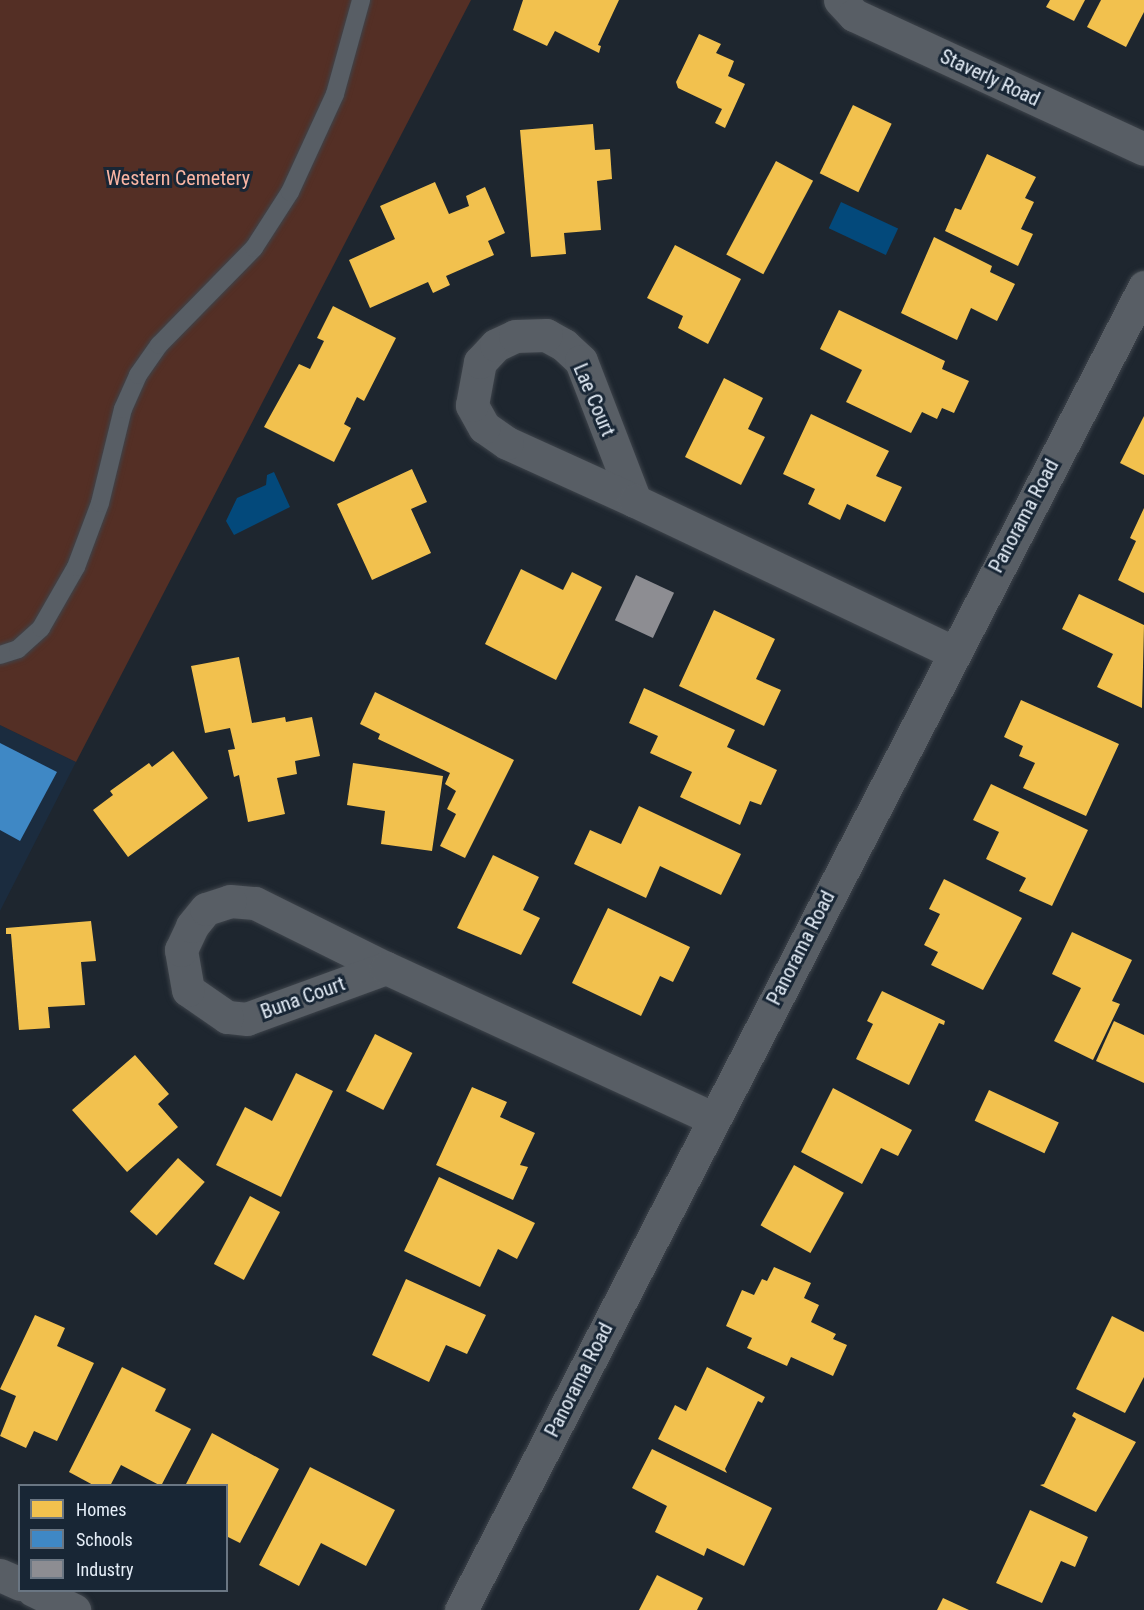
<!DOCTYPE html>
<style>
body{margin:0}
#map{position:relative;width:1144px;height:1610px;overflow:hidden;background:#1e262f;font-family:"Roboto Condensed",sans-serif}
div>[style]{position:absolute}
.built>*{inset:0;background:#1b2c3f}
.green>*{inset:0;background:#542f25}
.water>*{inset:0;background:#03497b;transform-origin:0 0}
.homes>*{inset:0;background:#f2c14e;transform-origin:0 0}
.schools>*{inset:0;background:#3f88c5}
.industry>*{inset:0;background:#8d8d92;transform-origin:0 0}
.roads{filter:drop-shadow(0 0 2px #3e444b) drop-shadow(0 0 2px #3e444b)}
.lane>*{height:18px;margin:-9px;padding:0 9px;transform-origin:9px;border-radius:9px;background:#585e65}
.street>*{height:33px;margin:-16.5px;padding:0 16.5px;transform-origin:16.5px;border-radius:16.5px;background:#585e65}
.secondary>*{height:33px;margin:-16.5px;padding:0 16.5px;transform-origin:16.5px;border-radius:16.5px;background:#585e65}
span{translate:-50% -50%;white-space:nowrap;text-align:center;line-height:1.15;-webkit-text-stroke:6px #182635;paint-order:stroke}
.street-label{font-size:20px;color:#e5eef8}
.park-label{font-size:20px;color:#fab5a3}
.legend{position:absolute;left:18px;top:1484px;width:210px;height:108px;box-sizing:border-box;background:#182635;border:2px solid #6a7683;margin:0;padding:8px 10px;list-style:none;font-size:18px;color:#e5eef8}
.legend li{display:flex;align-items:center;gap:12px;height:30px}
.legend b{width:30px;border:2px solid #6a7683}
</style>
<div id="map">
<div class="built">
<i style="clip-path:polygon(0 725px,76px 762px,0 911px)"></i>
</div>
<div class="green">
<i style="clip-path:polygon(0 0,471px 0,76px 762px,0 725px)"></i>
</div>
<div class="water">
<i style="left:841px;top:202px;width:63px;height:29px;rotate:25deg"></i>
<i style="clip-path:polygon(274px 472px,290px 507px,234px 535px,226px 521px,237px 498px,266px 485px,267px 475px)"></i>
</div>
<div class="homes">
<i style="clip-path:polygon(523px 0,619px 0,598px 45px,601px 46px,599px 53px,555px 31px,547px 46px,513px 30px)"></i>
<i style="clip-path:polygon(1050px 0,1085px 0,1074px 21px,1046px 7px)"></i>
<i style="clip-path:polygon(1101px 0,1144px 0,1144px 12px,1126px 47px,1087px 27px)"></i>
<i style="clip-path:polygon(699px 34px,721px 44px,716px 53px,734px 61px,728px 76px,745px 84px,725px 128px,715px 123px,722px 109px,678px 88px,676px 82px)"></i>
<i style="left:853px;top:105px;width:43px;height:76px;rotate:26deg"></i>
<i style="clip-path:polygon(593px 124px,595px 150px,610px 149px,612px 179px,597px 181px,601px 230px,564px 233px,566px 254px,531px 257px,520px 130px)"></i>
<i style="clip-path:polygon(987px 154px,1036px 177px,1025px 198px,1034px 202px,1021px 229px,1033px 234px,1018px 266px,945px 231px,955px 208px,961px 210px)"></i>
<i style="left:776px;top:161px;width:42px;height:106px;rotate:28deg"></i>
<i style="clip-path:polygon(435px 182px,449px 214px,469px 206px,466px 196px,485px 187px,505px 233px,488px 241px,494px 255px,446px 276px,450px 285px,433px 293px,428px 282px,370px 308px,349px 260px,395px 239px,380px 206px)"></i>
<i style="clip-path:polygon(934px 237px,992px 266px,990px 272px,1015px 284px,997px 321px,971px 308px,957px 340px,901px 313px)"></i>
<i style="clip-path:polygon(675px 245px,741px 279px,708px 344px,678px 328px,683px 316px,647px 298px)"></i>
<i style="clip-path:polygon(333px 306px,396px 338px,364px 401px,357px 397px,344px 424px,351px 428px,334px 462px,264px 427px,299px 364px,310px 369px,324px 341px,317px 338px)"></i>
<i style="clip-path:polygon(839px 310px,945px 361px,942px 369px,969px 381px,954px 413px,942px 408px,937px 419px,922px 412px,911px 433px,846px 402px,862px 370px,820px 349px)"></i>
<i style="clip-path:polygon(724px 378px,763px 398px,748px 429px,765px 437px,741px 485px,685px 457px)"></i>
<i style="clip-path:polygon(811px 414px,889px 451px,876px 476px,902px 487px,885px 522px,847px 504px,840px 520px,808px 504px,815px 489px,783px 474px)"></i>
<i style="clip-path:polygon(1144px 416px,1144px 475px,1120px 463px)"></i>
<i style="clip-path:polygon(412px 469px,427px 502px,411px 509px,431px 553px,372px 580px,337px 504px)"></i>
<i style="clip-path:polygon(1144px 508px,1144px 593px,1118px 580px,1136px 541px,1130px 538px)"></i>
<i style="clip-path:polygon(521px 569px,563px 590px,572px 572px,602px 587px,556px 680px,485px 644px)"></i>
<i style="clip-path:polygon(1079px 594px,1144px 625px,1142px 708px,1097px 687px,1113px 654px,1062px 629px)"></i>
<i style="clip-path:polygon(714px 610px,775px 639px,756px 679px,781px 690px,764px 726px,679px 686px)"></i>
<i style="clip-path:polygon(239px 657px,252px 723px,285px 717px,286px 722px,312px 717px,320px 756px,295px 761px,297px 774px,277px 778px,285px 814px,248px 822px,239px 775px,234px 777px,228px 750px,235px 749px,230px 728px,205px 733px,191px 666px)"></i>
<i style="clip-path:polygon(644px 688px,735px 730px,727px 747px,777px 770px,761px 805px,750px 801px,740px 825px,680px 797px,692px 772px,650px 753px,658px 736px,629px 723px)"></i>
<i style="clip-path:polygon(375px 692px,514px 760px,465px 858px,440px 846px,456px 814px,447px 809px,456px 791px,445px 784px,450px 773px,378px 739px,380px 734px,360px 724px)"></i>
<i style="clip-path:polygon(1021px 700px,1119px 744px,1086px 816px,1023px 788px,1035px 763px,1019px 756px,1023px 746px,1004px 737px)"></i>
<i style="clip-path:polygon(173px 751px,208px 798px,128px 857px,93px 810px,113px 795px,110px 791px,149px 763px,152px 767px)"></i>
<i style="clip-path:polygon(353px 763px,443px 776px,432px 851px,381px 844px,385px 811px,347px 805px)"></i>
<i style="clip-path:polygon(991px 784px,1088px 830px,1052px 906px,1019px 891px,1026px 878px,986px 859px,999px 832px,973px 820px)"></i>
<i style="clip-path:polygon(639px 806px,741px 854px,721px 895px,660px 866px,646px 898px,574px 864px,590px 830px,621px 844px)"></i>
<i style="clip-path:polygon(493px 855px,539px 877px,523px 910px,540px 918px,521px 955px,457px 928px)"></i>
<i style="clip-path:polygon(944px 879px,1022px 918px,983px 990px,931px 965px,938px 952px,924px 945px,940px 914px,929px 909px)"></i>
<i style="clip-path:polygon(608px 908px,690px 947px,673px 982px,660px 976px,641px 1016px,572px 983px)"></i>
<i style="clip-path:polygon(91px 921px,96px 961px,81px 962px,85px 1005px,48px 1007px,50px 1028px,19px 1030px,11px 934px,6px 934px,6px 928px)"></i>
<i style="clip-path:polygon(1072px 932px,1132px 960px,1112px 1001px,1120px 1004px,1093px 1060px,1054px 1041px,1081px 988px,1052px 974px)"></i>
<i style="clip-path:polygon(882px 991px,945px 1021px,944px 1025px,939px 1023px,909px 1085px,856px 1059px,873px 1024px,867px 1021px)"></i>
<i style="clip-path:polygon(1114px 1021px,1144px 1035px,1144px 1083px,1096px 1061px)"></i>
<i style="left:375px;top:1034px;width:42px;height:64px;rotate:27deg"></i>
<i style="clip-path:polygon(135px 1055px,169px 1094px,158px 1104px,178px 1127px,127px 1172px,72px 1110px)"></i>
<i style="clip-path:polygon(296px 1073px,333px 1091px,281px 1197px,216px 1165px,245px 1107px,272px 1121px)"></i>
<i style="clip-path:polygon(472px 1087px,507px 1102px,500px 1117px,535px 1133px,520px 1165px,528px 1167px,513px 1200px,436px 1165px)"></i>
<i style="clip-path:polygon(833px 1088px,912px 1130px,898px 1156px,881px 1148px,862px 1184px,801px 1152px)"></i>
<i style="left:989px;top:1090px;width:77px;height:34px;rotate:25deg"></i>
<i style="left:178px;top:1158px;width:36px;height:72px;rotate:42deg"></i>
<i style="left:794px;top:1165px;width:57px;height:69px;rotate:29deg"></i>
<i style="clip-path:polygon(439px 1177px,535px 1223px,517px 1259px,498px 1249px,480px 1287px,404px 1251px)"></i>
<i style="left:250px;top:1196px;width:34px;height:77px;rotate:28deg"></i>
<i style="clip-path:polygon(774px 1267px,811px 1283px,804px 1298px,819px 1305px,811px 1322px,836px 1334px,833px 1339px,847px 1345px,833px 1376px,791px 1357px,787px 1366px,747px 1348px,752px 1338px,726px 1326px,742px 1290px,754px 1295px,762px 1279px,767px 1281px)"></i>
<i style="clip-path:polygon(406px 1279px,486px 1315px,467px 1354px,446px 1345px,429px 1382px,372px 1355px)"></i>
<i style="clip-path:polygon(35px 1315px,65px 1328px,57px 1346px,94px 1363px,57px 1441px,34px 1431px,26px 1448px,0 1436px,16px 1396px,0 1389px)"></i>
<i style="clip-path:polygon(1112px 1316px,1144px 1332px,1144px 1377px,1125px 1413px,1076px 1389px)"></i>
<i style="clip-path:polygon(122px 1367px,166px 1389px,155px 1411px,191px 1429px,161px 1486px,121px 1465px,110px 1486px,95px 1486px,69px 1472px)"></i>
<i style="clip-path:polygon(707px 1367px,765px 1397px,762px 1403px,758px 1401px,725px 1469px,727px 1473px,658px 1439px,675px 1405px,686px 1411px)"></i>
<i style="clip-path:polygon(1074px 1412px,1136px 1442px,1096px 1512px,1040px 1485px,1044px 1484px,1076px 1419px,1072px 1416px)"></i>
<i style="clip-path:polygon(212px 1433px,279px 1469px,240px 1543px,226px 1536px,226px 1486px,185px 1486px)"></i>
<i style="clip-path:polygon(652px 1449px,772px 1508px,744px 1566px,707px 1548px,704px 1556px,655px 1532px,667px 1506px,632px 1488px)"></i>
<i style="clip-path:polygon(310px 1467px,395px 1510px,366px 1566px,321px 1543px,299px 1586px,259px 1565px)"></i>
<i style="clip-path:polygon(1030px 1510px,1088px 1537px,1075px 1567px,1061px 1561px,1042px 1603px,996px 1583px)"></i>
<i style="clip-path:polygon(657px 1575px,703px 1598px,697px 1610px,639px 1610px)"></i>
<i style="clip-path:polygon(943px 1598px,969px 1610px,937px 1610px)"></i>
</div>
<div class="schools">
<i style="clip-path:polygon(0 743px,57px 772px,20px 841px,0 830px)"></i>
</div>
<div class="industry">
<i style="left:636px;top:575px;width:42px;height:50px;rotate:25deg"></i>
</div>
<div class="roads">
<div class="lane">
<i style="left:0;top:655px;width:19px;rotate:-18deg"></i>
<i style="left:18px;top:649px;width:31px;rotate:-42deg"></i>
<i style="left:41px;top:628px;width:70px;rotate:-60.2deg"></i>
<i style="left:76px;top:567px;width:68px;rotate:-69.4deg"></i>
<i style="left:100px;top:503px;width:97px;rotate:-76.3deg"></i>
<i style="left:123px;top:409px;width:37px;rotate:-66deg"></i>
<i style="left:138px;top:375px;width:37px;rotate:-55deg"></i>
<i style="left:159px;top:345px;width:136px;rotate:-45.6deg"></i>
<i style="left:254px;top:248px;width:67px;rotate:-57.3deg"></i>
<i style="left:290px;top:192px;width:108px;rotate:-65.3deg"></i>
<i style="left:335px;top:94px;width:98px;rotate:-74.5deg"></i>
</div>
<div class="street">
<i style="left:840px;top:0;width:21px;rotate:47deg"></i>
<i style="left:854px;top:15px;width:319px;rotate:24.8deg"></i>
<i style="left:546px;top:335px;width:21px;rotate:29deg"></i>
<i style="left:564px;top:345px;width:23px;rotate:43deg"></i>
<i style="left:581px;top:361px;width:150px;rotate:68.9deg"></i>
<i style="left:635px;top:501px;width:141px;rotate:-155.6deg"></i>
<i style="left:507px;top:443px;width:28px;rotate:-145deg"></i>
<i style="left:484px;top:427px;width:25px;rotate:-119deg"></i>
<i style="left:472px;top:405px;width:44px;rotate:-79.5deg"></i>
<i style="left:480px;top:362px;width:23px;rotate:-47deg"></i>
<i style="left:496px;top:345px;width:21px;rotate:-25deg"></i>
<i style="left:515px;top:336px;width:31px;rotate:-2deg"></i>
<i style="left:635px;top:501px;width:352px;rotate:25.4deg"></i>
<i style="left:230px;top:901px;width:25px;rotate:5deg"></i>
<i style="left:255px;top:903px;width:146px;rotate:26.4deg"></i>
<i style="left:386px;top:968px;width:148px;rotate:159.9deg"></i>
<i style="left:247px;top:1019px;width:20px;rotate:-174deg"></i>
<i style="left:227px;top:1017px;width:47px;rotate:-145.3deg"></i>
<i style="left:188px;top:990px;width:41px;rotate:-99.9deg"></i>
<i style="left:181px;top:950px;width:26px;rotate:-65deg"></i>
<i style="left:192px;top:926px;width:22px;rotate:-51deg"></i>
<i style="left:206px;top:909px;width:25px;rotate:-18deg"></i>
<i style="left:386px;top:968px;width:361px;rotate:24.7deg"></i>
<i style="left:461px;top:1610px;width:1489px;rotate:-62.69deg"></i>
</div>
<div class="secondary">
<i style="left:0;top:1575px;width:22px;rotate:24deg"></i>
<i style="left:33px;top:1590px;width:46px;rotate:26deg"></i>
</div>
</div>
<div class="street-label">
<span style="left:990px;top:78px;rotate:25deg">Staverly Road</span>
<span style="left:594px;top:400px;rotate:67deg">Lae Court</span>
<span style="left:1024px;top:516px;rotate:-62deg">Panorama Road</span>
<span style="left:801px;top:948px;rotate:-63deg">Panorama Road</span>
<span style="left:303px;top:998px;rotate:-20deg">Buna Court</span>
<span style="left:579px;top:1380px;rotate:-63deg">Panorama Road</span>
</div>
<div class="park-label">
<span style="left:178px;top:178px">Western Cemetery</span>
</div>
<ul class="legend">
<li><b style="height:16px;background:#f2c14e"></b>Homes</li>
<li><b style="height:16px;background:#3f88c5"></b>Schools</li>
<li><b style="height:16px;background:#8d8d92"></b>Industry</li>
</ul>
</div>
